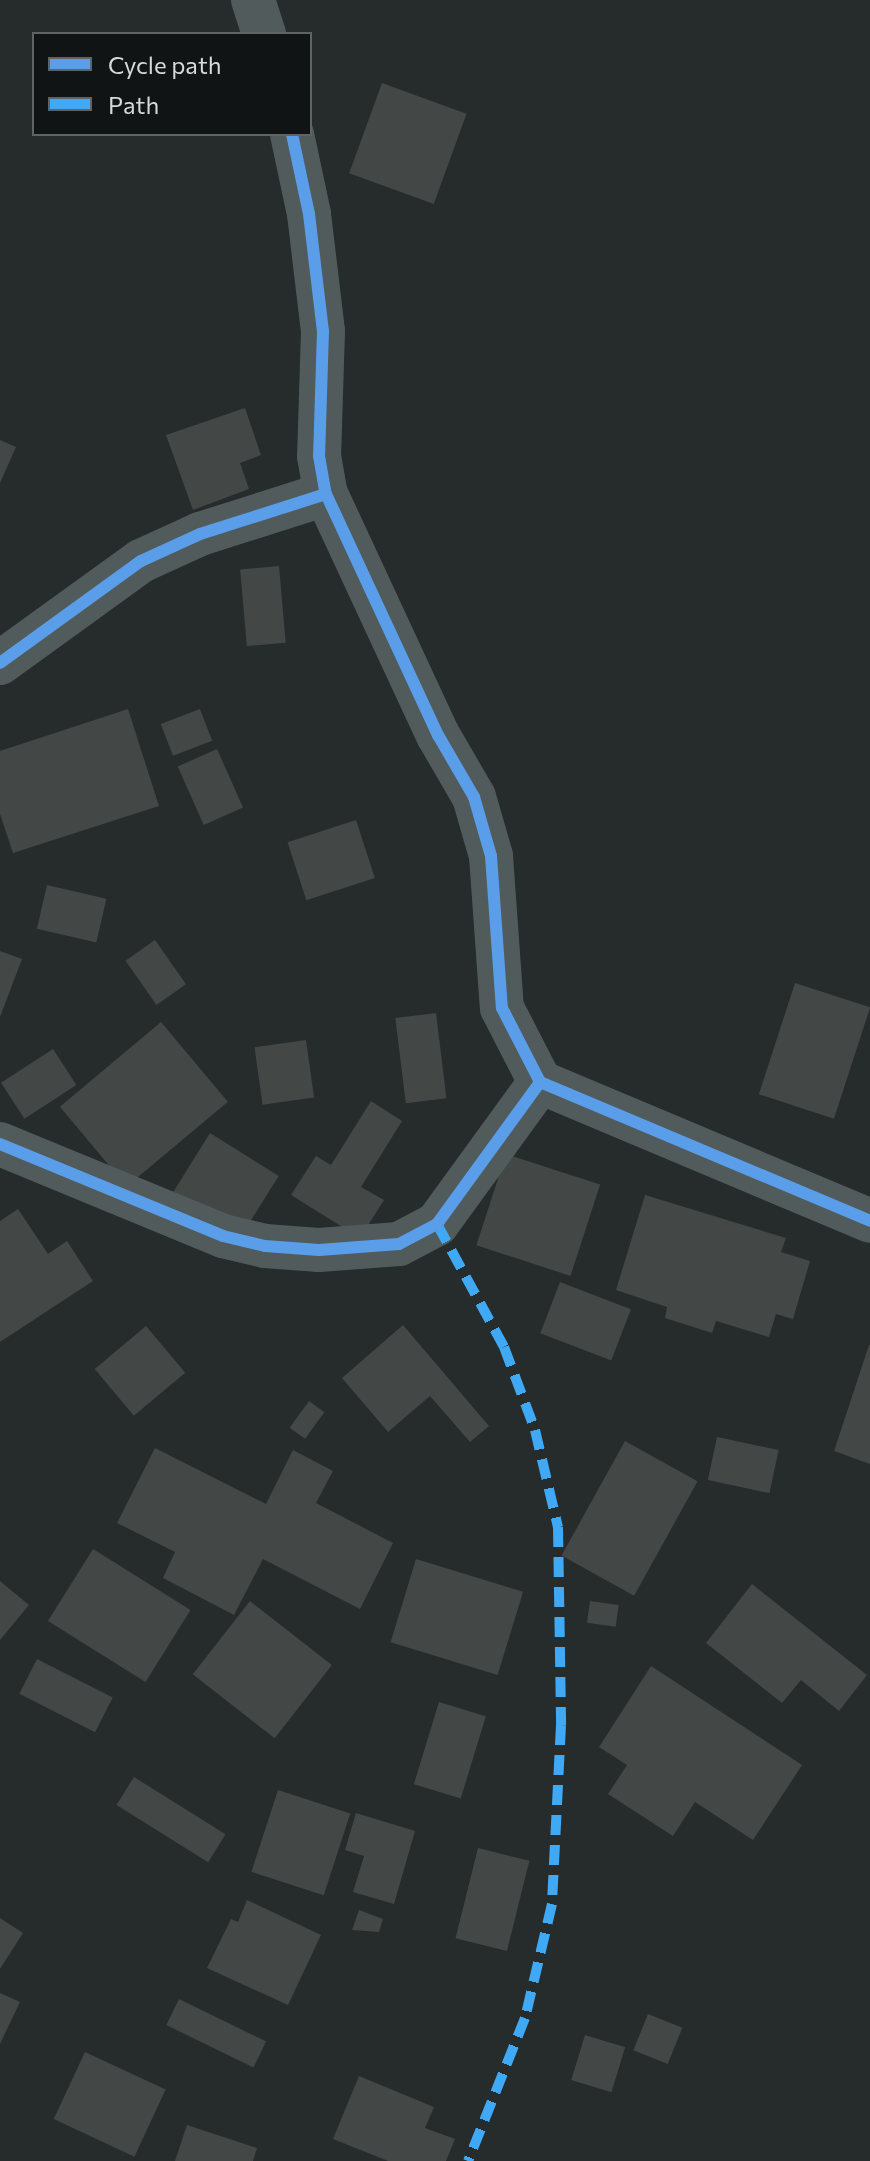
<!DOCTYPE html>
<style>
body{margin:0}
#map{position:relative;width:870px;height:2161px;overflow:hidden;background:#262b2b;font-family:Commissioner,sans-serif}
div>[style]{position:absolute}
.building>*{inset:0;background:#434746;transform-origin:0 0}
.street>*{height:44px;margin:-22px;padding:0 22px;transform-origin:22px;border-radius:22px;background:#525b5c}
.quiet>*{height:10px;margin-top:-5px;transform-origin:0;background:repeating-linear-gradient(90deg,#3fa9f5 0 20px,transparent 0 30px)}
.cycleway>*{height:12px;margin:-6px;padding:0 6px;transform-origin:6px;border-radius:6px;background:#5a9eea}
span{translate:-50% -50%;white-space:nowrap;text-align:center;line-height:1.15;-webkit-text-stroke:6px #101414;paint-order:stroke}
.legend{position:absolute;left:32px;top:32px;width:280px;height:104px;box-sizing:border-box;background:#101414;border:2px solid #5f6363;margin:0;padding:10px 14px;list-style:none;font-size:24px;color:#d5dada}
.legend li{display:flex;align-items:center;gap:16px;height:40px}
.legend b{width:40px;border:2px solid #5f6363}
</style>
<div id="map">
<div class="building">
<i style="left:382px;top:83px;width:90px;height:96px;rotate:20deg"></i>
<i style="clip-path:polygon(245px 408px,261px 455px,240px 463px,249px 489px,193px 510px,166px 435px)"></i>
<i style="clip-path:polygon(0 440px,16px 447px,0 483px)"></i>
<i style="left:279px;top:566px;width:77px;height:39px;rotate:85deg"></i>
<i style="clip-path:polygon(128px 709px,159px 806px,13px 853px,0 814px,0 751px)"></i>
<i style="left:200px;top:709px;width:34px;height:42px;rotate:69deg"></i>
<i style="left:217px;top:749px;width:64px;height:43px;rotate:66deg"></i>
<i style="left:356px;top:820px;width:61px;height:72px;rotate:72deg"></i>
<i style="left:47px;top:885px;width:61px;height:45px;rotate:13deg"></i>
<i style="left:155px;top:940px;width:54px;height:36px;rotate:55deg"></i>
<i style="clip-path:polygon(0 951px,22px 959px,0 1017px)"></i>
<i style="left:795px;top:983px;width:79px;height:117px;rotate:18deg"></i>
<i style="left:436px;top:1013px;width:86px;height:41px;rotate:83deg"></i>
<i style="left:161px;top:1022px;width:104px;height:132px;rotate:50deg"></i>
<i style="left:306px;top:1040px;width:58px;height:52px;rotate:82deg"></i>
<i style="left:53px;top:1049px;width:43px;height:62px;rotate:57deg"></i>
<i style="clip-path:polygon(371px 1101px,402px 1121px,361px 1187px,384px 1200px,360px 1238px,291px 1195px,316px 1156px,331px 1165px)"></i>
<i style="left:210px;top:1133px;width:81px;height:73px;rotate:32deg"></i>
<i style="left:506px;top:1154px;width:99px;height:96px;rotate:18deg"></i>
<i style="clip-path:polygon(645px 1195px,786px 1238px,781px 1252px,810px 1261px,793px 1319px,776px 1314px,769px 1337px,716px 1321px,712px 1333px,665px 1318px,667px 1307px,616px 1290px)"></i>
<i style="clip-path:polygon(18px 1209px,48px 1254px,67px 1241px,93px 1281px,0 1342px,0 1221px)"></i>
<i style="left:560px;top:1282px;width:76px;height:55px;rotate:21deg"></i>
<i style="clip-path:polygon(403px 1325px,489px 1426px,470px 1442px,430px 1396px,388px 1432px,342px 1378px)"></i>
<i style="left:146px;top:1326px;width:61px;height:67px;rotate:50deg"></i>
<i style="clip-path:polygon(869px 1345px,870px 1345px,870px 1464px,834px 1451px)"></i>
<i style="left:309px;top:1401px;width:19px;height:33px;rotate:36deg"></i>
<i style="left:717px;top:1437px;width:63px;height:44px;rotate:12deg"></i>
<i style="left:625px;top:1441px;width:83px;height:131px;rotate:29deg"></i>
<i style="clip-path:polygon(155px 1448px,266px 1504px,293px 1450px,333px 1471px,316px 1503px,393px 1543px,360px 1609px,263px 1559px,234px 1615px,163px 1578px,175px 1552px,117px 1523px)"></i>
<i style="left:93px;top:1549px;width:115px;height:85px;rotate:32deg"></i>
<i style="left:416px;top:1559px;width:112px;height:87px;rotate:17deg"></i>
<i style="clip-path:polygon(0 1581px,29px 1605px,0 1640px)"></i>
<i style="clip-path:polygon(752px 1584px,867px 1675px,839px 1711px,801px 1680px,782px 1703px,706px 1643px)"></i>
<i style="left:250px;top:1601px;width:104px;height:93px;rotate:38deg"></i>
<i style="left:590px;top:1601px;width:29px;height:22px;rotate:8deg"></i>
<i style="left:37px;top:1659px;width:85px;height:39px;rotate:27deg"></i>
<i style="clip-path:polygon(651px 1666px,802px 1765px,753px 1840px,695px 1802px,673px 1836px,608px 1794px,627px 1765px,599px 1747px)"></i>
<i style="left:439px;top:1702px;width:49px;height:86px;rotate:17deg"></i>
<i style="left:134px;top:1777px;width:108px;height:33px;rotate:32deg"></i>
<i style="left:278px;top:1790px;width:76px;height:86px;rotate:18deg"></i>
<i style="clip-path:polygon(356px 1813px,415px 1831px,394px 1904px,353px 1892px,364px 1856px,345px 1850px)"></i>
<i style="left:478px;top:1848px;width:53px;height:93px;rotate:14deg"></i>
<i style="clip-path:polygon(247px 1900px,321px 1935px,288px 2005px,207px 1968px,231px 1919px,238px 1922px)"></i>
<i style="clip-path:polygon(359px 1910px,383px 1919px,379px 1932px,352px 1930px)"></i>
<i style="clip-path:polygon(0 1918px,23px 1933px,0 1969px)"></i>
<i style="clip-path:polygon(0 1993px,20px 2002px,0 2044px)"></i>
<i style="left:179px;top:1999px;width:97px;height:29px;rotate:26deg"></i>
<i style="left:648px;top:2014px;width:37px;height:39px;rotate:22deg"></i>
<i style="left:585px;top:2035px;width:42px;height:47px;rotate:17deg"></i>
<i style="left:85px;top:2052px;width:89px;height:74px;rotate:25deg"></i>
<i style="clip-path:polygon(359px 2076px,434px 2107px,425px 2128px,455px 2139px,446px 2161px,388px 2161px,333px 2139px)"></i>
<i style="clip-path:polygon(187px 2125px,257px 2148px,253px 2161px,175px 2161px)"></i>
</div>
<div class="street">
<i style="left:253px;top:0;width:36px;rotate:72deg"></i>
<i style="left:292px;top:134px;width:82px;rotate:78deg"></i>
<i style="left:309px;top:214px;width:118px;rotate:83.2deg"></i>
<i style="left:323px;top:331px;width:125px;rotate:91.8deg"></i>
<i style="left:319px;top:456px;width:39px;rotate:80deg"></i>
<i style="left:326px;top:494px;width:266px;rotate:65.1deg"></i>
<i style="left:438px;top:735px;width:72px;rotate:59.9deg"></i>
<i style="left:474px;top:797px;width:61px;rotate:73.9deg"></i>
<i style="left:491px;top:856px;width:152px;rotate:85.9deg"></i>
<i style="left:502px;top:1008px;width:83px;rotate:62.8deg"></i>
<i style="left:540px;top:1082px;width:358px;rotate:22.8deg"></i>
<i style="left:0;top:663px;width:174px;rotate:-35.9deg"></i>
<i style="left:141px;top:561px;width:65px;rotate:-24.6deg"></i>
<i style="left:200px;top:534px;width:132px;rotate:-17.6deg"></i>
<i style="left:0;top:1144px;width:241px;rotate:22.4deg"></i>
<i style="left:223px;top:1236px;width:43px;rotate:13.4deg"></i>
<i style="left:265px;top:1246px;width:54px;rotate:4.2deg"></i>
<i style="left:319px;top:1250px;width:80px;rotate:-4.3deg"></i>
<i style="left:399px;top:1244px;width:43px;rotate:-27.8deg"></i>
<i style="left:437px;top:1224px;width:175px;rotate:-54deg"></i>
</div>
<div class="quiet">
<i style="left:437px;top:1224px;width:140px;rotate:61.4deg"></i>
<i style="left:504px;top:1347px;width:89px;rotate:69.5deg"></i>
<i style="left:535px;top:1430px;width:100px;rotate:76.7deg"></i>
<i style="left:558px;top:1527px;width:198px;rotate:89.1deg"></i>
<i style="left:561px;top:1725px;width:179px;rotate:92.9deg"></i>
<i style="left:552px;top:1904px;width:117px;rotate:103.3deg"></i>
<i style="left:525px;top:2018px;width:154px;rotate:111.7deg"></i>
</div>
<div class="cycleway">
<i style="left:292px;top:134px;width:82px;rotate:78deg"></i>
<i style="left:309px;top:214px;width:118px;rotate:83.2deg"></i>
<i style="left:323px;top:331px;width:125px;rotate:91.8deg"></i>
<i style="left:319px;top:456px;width:39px;rotate:80deg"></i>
<i style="left:326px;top:494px;width:266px;rotate:65.1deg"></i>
<i style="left:438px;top:735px;width:72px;rotate:59.9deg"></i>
<i style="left:474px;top:797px;width:61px;rotate:73.9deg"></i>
<i style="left:491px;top:856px;width:152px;rotate:85.9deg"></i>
<i style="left:502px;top:1008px;width:83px;rotate:62.8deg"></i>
<i style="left:540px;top:1082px;width:358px;rotate:22.8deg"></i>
<i style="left:0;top:663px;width:174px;rotate:-35.9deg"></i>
<i style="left:141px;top:561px;width:65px;rotate:-24.6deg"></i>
<i style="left:200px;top:534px;width:132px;rotate:-17.6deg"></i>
<i style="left:0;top:1144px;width:241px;rotate:22.4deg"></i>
<i style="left:223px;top:1236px;width:43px;rotate:13.4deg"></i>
<i style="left:265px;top:1246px;width:54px;rotate:4.2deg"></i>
<i style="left:319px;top:1250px;width:80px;rotate:-4.3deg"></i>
<i style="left:399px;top:1244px;width:43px;rotate:-27.8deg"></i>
<i style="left:437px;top:1224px;width:175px;rotate:-54deg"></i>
</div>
<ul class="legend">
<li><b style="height:10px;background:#5a9eea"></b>Cycle path</li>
<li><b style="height:10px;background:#3fa9f5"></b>Path</li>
</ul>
</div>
